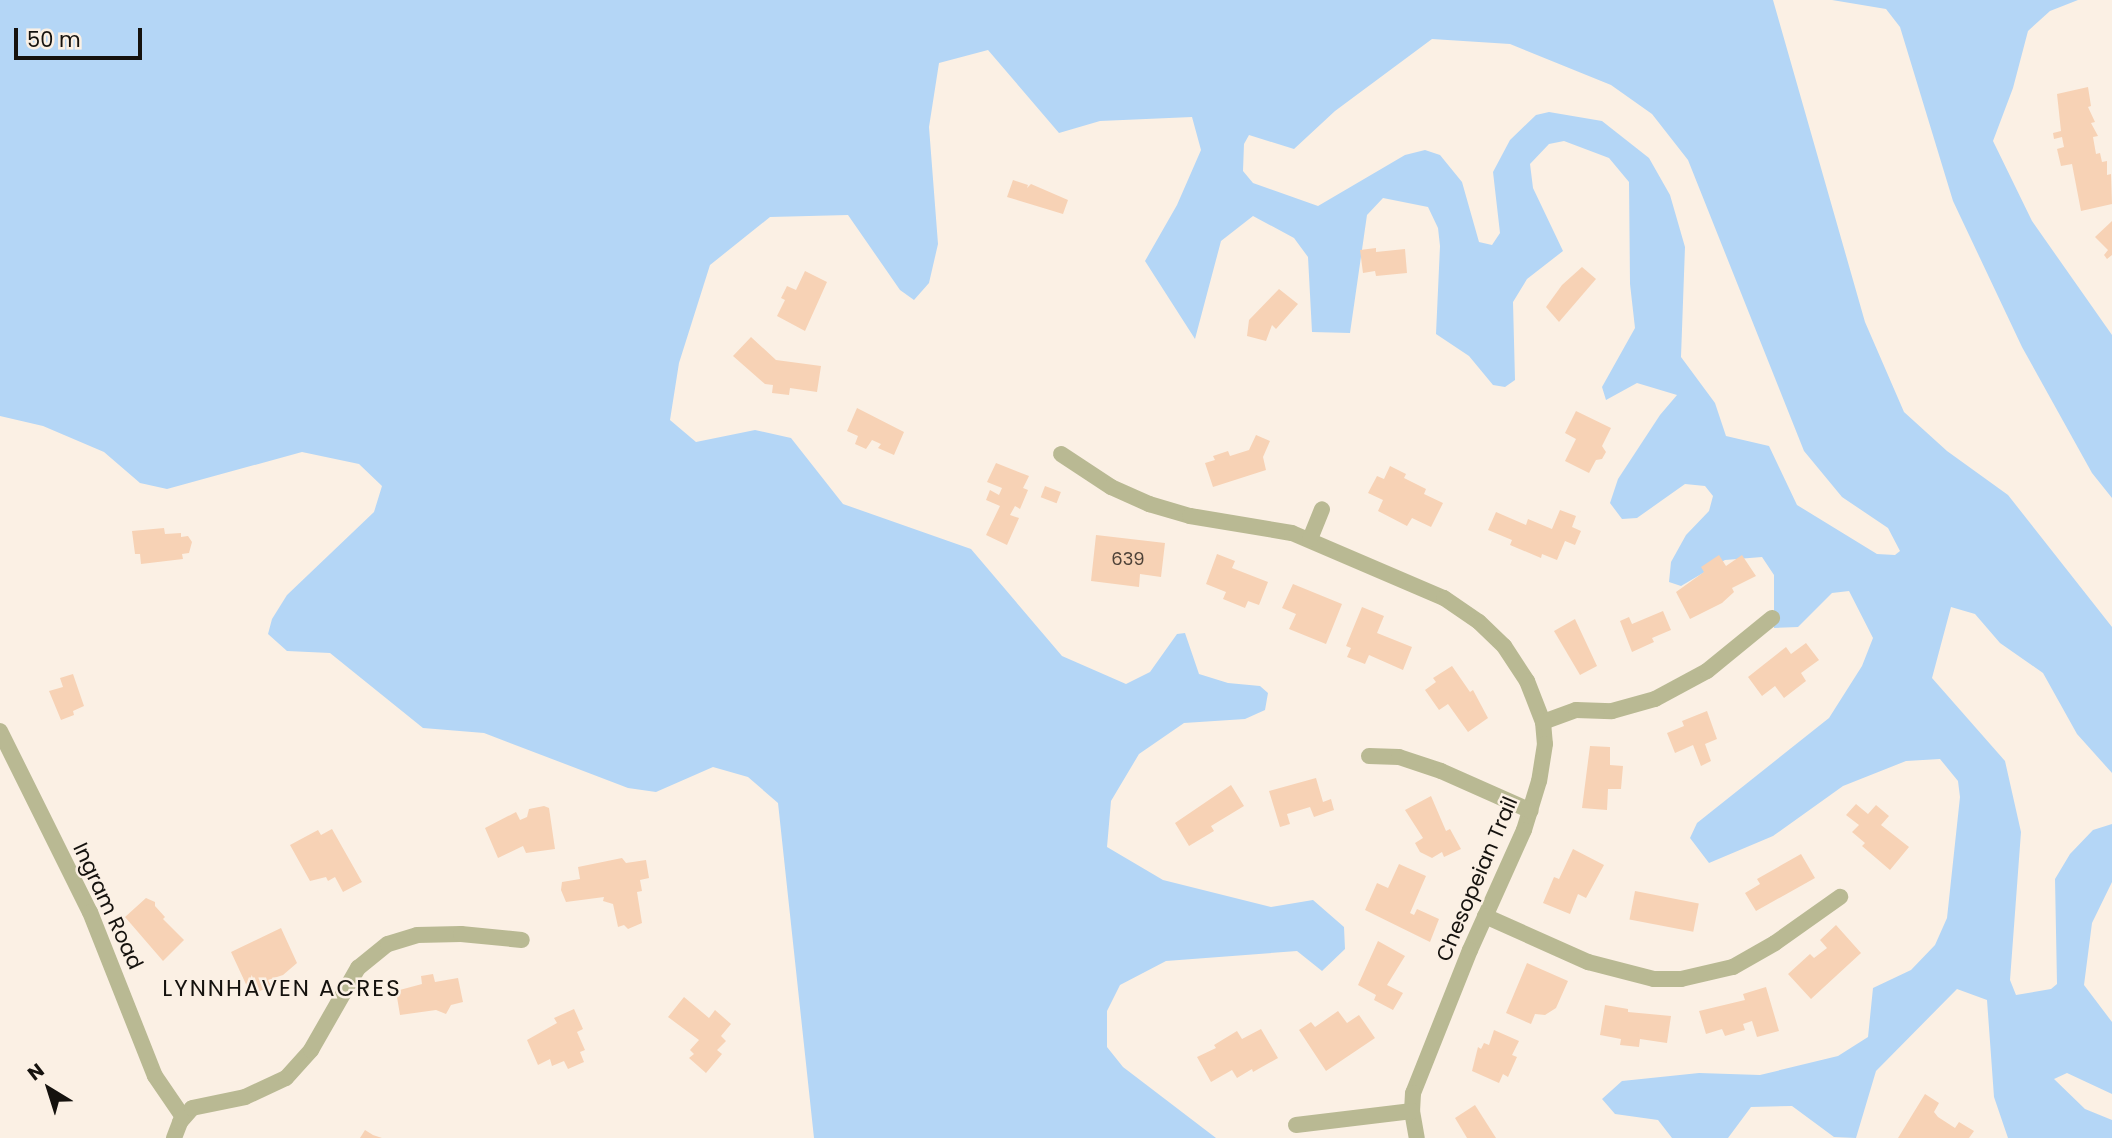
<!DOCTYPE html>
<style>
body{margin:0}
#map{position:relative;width:2112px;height:1138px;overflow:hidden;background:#fbf0e4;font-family:Poppins,sans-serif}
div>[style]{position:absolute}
.water>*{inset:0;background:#b4d6f6}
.building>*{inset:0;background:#f7d2b5;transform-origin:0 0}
.minor>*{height:16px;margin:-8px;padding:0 8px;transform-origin:8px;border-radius:8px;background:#b9b993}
span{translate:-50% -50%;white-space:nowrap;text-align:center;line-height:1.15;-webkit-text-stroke:5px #fbf0e4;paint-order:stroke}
.number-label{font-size:18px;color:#4e4238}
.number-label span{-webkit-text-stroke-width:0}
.street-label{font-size:21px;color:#15120e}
.neighbourhood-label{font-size:23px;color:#15120e;letter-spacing:2px}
.north{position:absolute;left:14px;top:1054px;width:70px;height:70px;-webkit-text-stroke:5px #fbf0e4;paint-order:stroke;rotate:322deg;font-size:19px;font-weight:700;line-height:28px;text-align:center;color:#15120e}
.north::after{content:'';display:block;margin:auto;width:24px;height:32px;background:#15120e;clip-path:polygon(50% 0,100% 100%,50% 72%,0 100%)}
.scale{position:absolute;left:14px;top:28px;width:128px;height:32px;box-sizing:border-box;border:4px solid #15120e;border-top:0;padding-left:9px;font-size:21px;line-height:24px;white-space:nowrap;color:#15120e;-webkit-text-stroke:5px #fbf0e4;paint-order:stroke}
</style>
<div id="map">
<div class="water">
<i style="clip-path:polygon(evenodd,0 0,1773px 0,1865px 322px,1904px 412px,1947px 451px,2008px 495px,2112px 627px,2112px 773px,2077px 734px,2043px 673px,2000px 643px,1975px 614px,1951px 607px,1932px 678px,2005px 761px,2021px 832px,2010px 980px,2016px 995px,2051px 989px,2057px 984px,2055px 879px,2070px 854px,2093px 830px,2112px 824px,2112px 882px,2092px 923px,2084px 985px,2112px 1022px,2112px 1094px,2067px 1073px,2054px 1079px,2085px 1109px,2112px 1120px,2112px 1138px,2008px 1138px,1994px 1097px,1987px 1000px,1957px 989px,1876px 1071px,1856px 1138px,1834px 1137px,1792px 1106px,1751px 1107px,1728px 1138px,1672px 1138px,1658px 1120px,1615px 1114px,1602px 1099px,1622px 1081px,1699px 1073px,1760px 1075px,1838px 1056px,1868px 1037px,1873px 988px,1911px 970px,1935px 945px,1947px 918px,1960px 797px,1958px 781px,1940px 759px,1906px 761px,1843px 786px,1773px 836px,1709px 863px,1690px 838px,1697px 823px,1829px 718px,1862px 666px,1873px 638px,1849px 591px,1832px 593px,1798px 627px,1774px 628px,1774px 575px,1762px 557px,1725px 560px,1681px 586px,1669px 582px,1671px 562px,1686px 535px,1709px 511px,1713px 496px,1705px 486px,1685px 484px,1637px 518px,1622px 519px,1610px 503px,1618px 479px,1660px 415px,1677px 395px,1637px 383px,1606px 400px,1602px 387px,1635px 328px,1630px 284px,1629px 182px,1609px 158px,1564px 141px,1549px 144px,1530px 164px,1533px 188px,1563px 251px,1527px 279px,1513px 302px,1515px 380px,1505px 387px,1493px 385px,1469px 356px,1436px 334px,1440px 246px,1438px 228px,1428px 207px,1383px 198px,1367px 215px,1350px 333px,1312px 332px,1308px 257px,1294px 238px,1253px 216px,1221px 241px,1195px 339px,1145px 261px,1177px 205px,1201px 150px,1192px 117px,1100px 121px,1059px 133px,988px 50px,939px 63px,929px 127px,938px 244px,929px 283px,914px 300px,900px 290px,848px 215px,770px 217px,710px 265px,679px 363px,670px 420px,696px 442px,755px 430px,791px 438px,843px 504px,971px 549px,1062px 656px,1126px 684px,1150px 672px,1177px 634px,1185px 633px,1199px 674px,1228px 683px,1260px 686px,1268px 693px,1265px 710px,1245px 719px,1184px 723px,1139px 754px,1111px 801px,1107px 847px,1163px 880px,1271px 907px,1313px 900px,1344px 927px,1345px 949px,1322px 971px,1297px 951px,1166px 961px,1120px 985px,1107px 1011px,1107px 1047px,1123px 1067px,1216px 1138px,814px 1138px,778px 803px,748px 777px,713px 767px,656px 792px,628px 788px,484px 733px,423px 728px,330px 653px,287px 651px,268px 634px,272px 619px,287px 595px,374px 512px,382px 486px,359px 464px,302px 452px,167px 489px,140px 483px,104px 452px,43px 426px,0 416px,0 0,1432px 39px,1510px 44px,1611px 85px,1652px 114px,1688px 160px,1804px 451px,1842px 497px,1888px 528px,1900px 551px,1895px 555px,1877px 554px,1797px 505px,1769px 446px,1726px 436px,1715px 403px,1681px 357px,1685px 247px,1670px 195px,1649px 158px,1602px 121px,1549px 112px,1536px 115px,1510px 140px,1493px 172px,1500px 233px,1492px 245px,1479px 242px,1462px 182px,1440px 155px,1425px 150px,1405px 155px,1318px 206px,1253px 183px,1243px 171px,1244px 144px,1249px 135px,1294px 149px,1335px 111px,1432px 39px)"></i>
<i style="clip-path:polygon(1832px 0,2078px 0,2050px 11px,2028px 31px,2013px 88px,1993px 141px,2032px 221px,2112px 335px,2112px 498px,2092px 473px,2022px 347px,1953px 201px,1900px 27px,1886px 9px)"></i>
</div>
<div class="building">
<i style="clip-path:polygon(2088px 87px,2091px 106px,2088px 107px,2095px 122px,2091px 123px,2098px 136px,2093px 137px,2096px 154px,2100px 153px,2102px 162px,2107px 161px,2107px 175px,2111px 174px,2112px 204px,2081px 211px,2072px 164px,2061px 166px,2057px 149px,2064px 147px,2062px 137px,2054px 139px,2053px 133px,2061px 131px,2057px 94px)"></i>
<i style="clip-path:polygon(1013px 180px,1028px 185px,1027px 188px,1031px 184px,1068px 200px,1063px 214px,1007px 197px)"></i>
<i style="clip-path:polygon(2112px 221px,2112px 255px,2107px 259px,2104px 255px,2108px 250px,2095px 237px)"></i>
<i style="clip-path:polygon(1376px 248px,1376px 252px,1405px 249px,1407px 273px,1376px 276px,1375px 271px,1363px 273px,1360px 250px)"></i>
<i style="clip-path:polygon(1582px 267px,1596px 279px,1559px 322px,1546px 307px,1562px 285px)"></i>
<i style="clip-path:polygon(805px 271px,827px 282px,805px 331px,777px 316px,785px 300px,781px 298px,787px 286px,796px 290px)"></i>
<i style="clip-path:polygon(1279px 289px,1298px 304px,1276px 329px,1272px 325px,1266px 341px,1247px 336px,1249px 320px)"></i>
<i style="clip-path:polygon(751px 337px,776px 360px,821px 366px,817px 392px,790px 388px,789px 395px,772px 393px,773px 385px,765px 384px,733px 356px)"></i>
<i style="clip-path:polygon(857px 408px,904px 432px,894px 455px,878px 448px,881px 444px,872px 440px,866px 449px,855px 444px,858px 436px,847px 431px)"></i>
<i style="clip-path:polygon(1576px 411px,1611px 428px,1602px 446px,1606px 452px,1602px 459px,1596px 460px,1589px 473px,1565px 461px,1576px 439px,1565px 433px)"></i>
<i style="clip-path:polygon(1256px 435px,1270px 441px,1263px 457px,1266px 470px,1213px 487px,1205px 463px,1215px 460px,1213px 456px,1228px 451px,1230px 456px,1249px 450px)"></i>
<i style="clip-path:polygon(996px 463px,1029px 476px,1023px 488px,1028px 490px,1020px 509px,1015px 506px,1010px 515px,1019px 518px,1007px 545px,986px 535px,1000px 506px,986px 500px,990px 490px,999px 495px,1002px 488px,987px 482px)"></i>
<i style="clip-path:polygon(1390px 466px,1406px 474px,1404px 478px,1426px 489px,1424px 494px,1443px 503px,1431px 527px,1412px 518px,1407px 526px,1378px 511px,1383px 500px,1368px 493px,1377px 476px,1384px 479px)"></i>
<i style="left:1045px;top:486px;width:17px;height:12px;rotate:21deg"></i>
<i style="clip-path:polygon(1560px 510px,1576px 516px,1572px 527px,1581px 531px,1575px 545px,1565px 541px,1557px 560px,1542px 554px,1541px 558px,1510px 545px,1512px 540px,1488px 530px,1496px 512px,1526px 525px,1528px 519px,1552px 529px)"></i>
<i style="clip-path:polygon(164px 528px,165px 534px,181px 533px,181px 537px,188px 536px,192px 542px,189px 553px,182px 554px,183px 559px,141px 564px,140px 554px,135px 554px,132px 531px)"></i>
<i style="clip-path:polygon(1096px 535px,1165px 543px,1161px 577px,1140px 574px,1139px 587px,1091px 581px)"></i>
<i style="clip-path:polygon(1217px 554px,1235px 561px,1232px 568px,1268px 582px,1259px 605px,1248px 601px,1245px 608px,1223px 599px,1226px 592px,1206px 584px)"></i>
<i style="clip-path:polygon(1719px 555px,1726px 566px,1742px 555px,1756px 576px,1732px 588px,1734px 592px,1722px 603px,1690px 619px,1676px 592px,1704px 572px,1701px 567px)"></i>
<i style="clip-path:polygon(1293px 584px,1342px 604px,1326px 644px,1289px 629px,1296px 614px,1282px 608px)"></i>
<i style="clip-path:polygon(1362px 607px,1384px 616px,1377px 633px,1412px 647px,1403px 670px,1369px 655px,1365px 664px,1347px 657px,1351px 648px,1346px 646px)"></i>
<i style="clip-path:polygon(1663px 611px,1671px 630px,1652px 638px,1654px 642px,1632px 652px,1620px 621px,1629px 617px,1632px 624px)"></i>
<i style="clip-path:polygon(1575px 619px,1597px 666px,1580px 675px,1554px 631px)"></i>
<i style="clip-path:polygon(1806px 643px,1819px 660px,1801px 673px,1806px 681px,1784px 698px,1775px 686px,1762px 696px,1748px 677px,1786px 647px,1791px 654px)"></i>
<i style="clip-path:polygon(1452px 666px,1470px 692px,1473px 690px,1488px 718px,1468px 732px,1448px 704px,1439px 710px,1425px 690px,1436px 682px,1433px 678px)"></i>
<i style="clip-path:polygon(73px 674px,84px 706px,73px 711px,74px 715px,61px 720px,49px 691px,63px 687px,60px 678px)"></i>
<i style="clip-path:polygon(1707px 711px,1717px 739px,1705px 744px,1711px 761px,1701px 766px,1693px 745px,1675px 753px,1667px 733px,1684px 726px,1682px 721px)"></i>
<i style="clip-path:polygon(1590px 746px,1610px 747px,1610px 765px,1623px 766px,1621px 789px,1608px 789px,1607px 810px,1582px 808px)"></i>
<i style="clip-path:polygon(1316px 778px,1323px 802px,1331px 799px,1334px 810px,1314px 817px,1310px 807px,1287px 814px,1290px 824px,1280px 827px,1269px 791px)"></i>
<i style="clip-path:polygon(1231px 785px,1244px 806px,1211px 826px,1214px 831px,1189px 846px,1175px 823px)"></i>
<i style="clip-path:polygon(1431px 796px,1446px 831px,1450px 829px,1461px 849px,1444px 857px,1442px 852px,1432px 858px,1420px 852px,1415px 843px,1423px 838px,1405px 810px)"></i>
<i style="clip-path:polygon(1856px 804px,1868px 814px,1876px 805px,1889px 816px,1881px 825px,1909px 847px,1890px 870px,1862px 846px,1865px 843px,1852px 832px,1859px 825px,1846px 815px)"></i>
<i style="clip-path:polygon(544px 806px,549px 808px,555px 849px,526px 853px,523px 846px,498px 858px,485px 828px,516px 812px,520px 820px,527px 817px,529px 809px)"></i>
<i style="clip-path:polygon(332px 829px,362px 882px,343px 892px,335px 877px,328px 881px,326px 877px,310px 881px,290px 845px,318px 830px,321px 835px)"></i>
<i style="clip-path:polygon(1573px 849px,1604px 865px,1586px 898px,1578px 894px,1570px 914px,1543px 903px,1554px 877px,1559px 879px)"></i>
<i style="clip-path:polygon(1801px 854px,1815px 878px,1756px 911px,1745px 893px,1760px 884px,1757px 879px)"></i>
<i style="clip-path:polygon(622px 858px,626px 863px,646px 860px,649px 878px,640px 880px,642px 891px,637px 892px,642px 923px,628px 929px,624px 925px,618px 927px,613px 904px,603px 901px,604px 897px,566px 902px,561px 890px,562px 882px,580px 879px,578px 867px)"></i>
<i style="clip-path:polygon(1399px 864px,1426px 876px,1410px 913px,1414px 915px,1417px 909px,1439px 919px,1430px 942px,1365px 910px,1377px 883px,1388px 888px)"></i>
<i style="left:1635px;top:891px;width:65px;height:29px;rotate:11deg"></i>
<i style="clip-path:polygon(146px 898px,155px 902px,155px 906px,165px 917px,163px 919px,184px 940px,163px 961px,125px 917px)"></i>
<i style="clip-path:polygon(1836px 925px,1861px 953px,1811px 999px,1788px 974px,1810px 954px,1814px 958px,1827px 948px,1820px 940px)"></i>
<i style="clip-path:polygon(281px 928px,297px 963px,283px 975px,268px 980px,271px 986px,251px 995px,231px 952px)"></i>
<i style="clip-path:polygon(1378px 941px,1405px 956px,1387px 985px,1403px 993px,1393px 1010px,1374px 1000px,1376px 995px,1358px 985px)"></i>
<i style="clip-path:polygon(1527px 963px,1568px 981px,1556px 1008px,1545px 1015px,1535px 1014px,1531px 1024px,1506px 1013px)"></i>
<i style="clip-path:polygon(433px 974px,435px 982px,458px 978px,463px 1002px,451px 1005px,446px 1014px,436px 1010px,400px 1015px,396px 991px,422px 984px,421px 976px)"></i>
<i style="clip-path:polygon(1766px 987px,1779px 1031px,1757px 1037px,1752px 1021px,1743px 1024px,1745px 1030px,1725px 1036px,1722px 1029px,1706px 1034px,1699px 1011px,1745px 1000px,1743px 994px)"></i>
<i style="clip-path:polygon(684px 997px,709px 1018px,715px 1010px,731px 1024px,721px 1036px,726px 1041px,717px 1050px,722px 1054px,706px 1073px,689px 1058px,694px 1054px,690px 1050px,699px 1040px,668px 1017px)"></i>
<i style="clip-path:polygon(1605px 1005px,1628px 1009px,1628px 1012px,1671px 1016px,1667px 1043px,1640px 1039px,1639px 1047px,1620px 1045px,1621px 1039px,1600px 1035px)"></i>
<i style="clip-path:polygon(574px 1009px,583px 1029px,577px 1032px,585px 1050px,580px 1052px,584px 1062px,568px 1069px,564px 1061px,552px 1066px,550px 1059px,538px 1065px,527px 1040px,557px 1023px,554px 1018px)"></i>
<i style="clip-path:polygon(1338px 1011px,1347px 1023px,1359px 1015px,1375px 1038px,1326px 1071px,1299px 1030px,1311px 1022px,1315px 1027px)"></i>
<i style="clip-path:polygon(1261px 1029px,1278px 1058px,1253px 1072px,1252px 1069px,1237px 1078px,1232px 1070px,1211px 1082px,1197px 1057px,1216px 1048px,1214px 1045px,1237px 1031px,1242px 1039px)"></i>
<i style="clip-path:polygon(1494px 1030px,1519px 1041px,1512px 1055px,1517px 1057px,1508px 1077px,1503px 1074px,1499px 1083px,1472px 1071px,1478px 1047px,1481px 1049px,1484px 1043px,1489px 1045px)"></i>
<i style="clip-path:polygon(1925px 1094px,1939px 1103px,1934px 1112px,1938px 1117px,1955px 1128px,1959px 1122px,1974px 1131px,1969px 1138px,1898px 1138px)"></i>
<i style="clip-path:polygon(1475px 1105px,1496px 1138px,1467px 1138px,1455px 1118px)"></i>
<i style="clip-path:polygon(365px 1130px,373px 1135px,382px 1138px,360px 1138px)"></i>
</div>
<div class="minor">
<i style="left:1061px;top:454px;width:60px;rotate:33.4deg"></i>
<i style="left:1111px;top:487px;width:42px;rotate:24.1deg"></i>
<i style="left:1149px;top:504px;width:43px;rotate:16.3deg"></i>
<i style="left:1190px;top:516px;width:103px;rotate:9.5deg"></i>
<i style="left:1292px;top:533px;width:165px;rotate:23.2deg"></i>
<i style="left:1444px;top:598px;width:42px;rotate:34.4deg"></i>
<i style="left:1479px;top:622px;width:35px;rotate:44deg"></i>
<i style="left:1504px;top:646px;width:42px;rotate:56.7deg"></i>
<i style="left:1527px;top:681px;width:44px;rotate:68.7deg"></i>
<i style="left:1543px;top:722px;width:22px;rotate:85deg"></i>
<i style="left:1545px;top:744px;width:37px;rotate:99deg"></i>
<i style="left:1539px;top:781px;width:51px;rotate:107deg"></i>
<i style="left:1524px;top:830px;width:132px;rotate:114.2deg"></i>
<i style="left:1470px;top:950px;width:154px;rotate:111.7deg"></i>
<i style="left:1413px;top:1093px;width:18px;rotate:93deg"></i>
<i style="left:1412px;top:1111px;width:27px;rotate:80deg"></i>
<i style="left:1310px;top:539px;width:32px;rotate:-68deg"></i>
<i style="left:1543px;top:722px;width:35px;rotate:-20deg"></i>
<i style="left:1576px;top:710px;width:36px;rotate:2deg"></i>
<i style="left:1612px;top:711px;width:45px;rotate:-15.6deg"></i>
<i style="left:1655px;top:699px;width:59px;rotate:-28.3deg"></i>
<i style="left:1707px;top:671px;width:84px;rotate:-39.2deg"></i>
<i style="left:0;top:731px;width:202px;rotate:63.6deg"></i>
<i style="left:90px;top:912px;width:176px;rotate:68.4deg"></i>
<i style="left:155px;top:1076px;width:50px;rotate:55.7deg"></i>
<i style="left:1369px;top:756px;width:30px;rotate:2deg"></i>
<i style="left:1399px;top:757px;width:44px;rotate:18.4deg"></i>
<i style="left:1441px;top:771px;width:98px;rotate:24deg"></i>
<i style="left:1485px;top:916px;width:113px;rotate:24.1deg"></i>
<i style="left:1588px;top:962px;width:68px;rotate:14.4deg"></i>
<i style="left:1654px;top:979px;width:27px"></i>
<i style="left:1681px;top:979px;width:53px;rotate:-13deg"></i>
<i style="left:1733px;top:967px;width:48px;rotate:-29.7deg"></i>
<i style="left:1775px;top:943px;width:80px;rotate:-35.3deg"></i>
<i style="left:1296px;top:1125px;width:117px;rotate:-6.9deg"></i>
<i style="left:174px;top:1138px;width:17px;rotate:-69deg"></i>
<i style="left:180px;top:1122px;width:18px;rotate:-49deg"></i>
<i style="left:192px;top:1108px;width:54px;rotate:-11.7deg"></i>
<i style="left:245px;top:1097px;width:45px;rotate:-24.9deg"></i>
<i style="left:286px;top:1078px;width:38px;rotate:-48deg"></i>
<i style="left:311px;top:1050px;width:95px;rotate:-60.2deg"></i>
<i style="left:358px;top:968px;width:38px;rotate:-39deg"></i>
<i style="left:388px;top:944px;width:30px;rotate:-17deg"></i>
<i style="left:417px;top:935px;width:44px;rotate:-1.3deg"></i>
<i style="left:461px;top:934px;width:61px;rotate:5.6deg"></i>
</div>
<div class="number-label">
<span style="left:1128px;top:559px">639</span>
</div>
<div class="street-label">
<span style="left:1477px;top:879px;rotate:-67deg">Chesopeian Trail</span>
<span style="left:108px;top:906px;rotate:65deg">Ingram Road</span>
</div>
<div class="neighbourhood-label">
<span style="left:282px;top:988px">LYNNHAVEN ACRES</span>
</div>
<div class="north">N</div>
<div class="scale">50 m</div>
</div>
